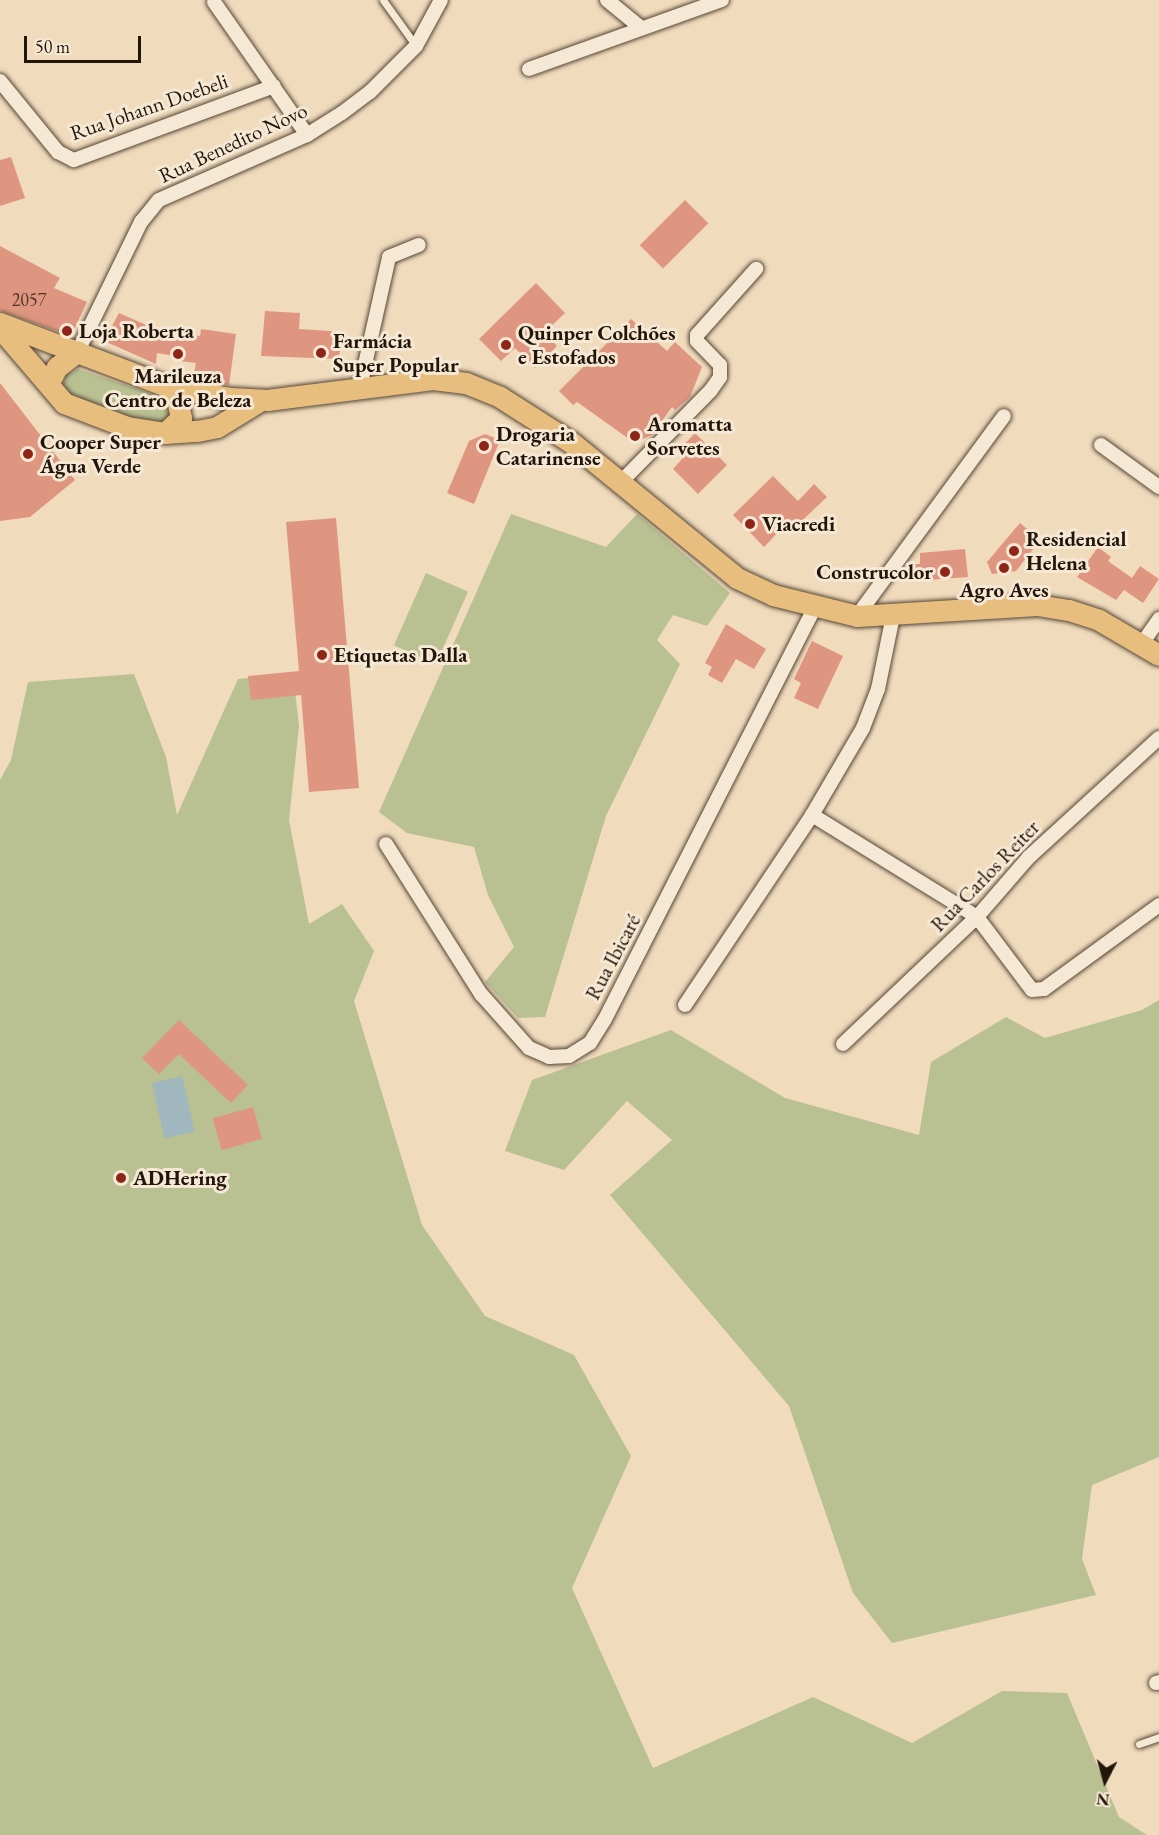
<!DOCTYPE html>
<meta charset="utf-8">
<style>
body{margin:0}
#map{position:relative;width:1159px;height:1835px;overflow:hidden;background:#f0dbbd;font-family:"EB Garamond",serif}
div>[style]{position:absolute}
.green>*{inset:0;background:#b9c092;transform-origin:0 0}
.water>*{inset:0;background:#a0b8bd;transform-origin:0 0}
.building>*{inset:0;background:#de9680;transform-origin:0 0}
.roads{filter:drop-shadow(0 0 2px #564636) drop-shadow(0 0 2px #564636)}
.lane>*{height:7px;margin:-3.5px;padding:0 3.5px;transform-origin:3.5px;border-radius:3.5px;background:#f5e8d4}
.street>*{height:14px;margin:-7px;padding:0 7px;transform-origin:7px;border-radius:7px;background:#f5e8d4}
.primary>*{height:21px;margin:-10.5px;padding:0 10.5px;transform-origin:10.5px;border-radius:10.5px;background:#e8be7e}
.dots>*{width:16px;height:16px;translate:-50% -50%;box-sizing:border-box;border:3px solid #f5e8d4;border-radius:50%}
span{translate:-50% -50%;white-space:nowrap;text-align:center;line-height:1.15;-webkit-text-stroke:6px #f5e8d4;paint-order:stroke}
.number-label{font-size:18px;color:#513527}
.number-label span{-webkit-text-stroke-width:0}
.street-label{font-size:21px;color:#221509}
.poi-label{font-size:21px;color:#221509;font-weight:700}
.left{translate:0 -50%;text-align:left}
.right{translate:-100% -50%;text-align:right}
.north{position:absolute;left:1075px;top:1751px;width:60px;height:60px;-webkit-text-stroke:4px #f5e8d4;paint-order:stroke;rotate:186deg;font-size:16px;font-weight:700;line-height:24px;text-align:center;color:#221509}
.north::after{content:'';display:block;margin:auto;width:21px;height:27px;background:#221509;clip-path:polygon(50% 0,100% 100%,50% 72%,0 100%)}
.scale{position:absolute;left:24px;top:36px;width:117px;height:27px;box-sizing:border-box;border:3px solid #221509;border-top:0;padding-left:8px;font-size:18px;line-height:21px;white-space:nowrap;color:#221509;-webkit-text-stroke:4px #f5e8d4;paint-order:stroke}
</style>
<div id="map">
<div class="green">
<i style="clip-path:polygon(78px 369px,164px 398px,170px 404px,169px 419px,157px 427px,78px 401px,63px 388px,65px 376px)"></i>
<i style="clip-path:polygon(511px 514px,606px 547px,637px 514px,730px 593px,707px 626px,673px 615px,657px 640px,680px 664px,606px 816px,545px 1017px,518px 1018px,485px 982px,514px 947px,488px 895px,474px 847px,407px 833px,379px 812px)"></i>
<i style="left:426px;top:573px;width:46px;height:79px;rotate:24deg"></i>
<i style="clip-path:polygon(134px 674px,166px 757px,177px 815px,238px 679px,293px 674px,299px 726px,289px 820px,309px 924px,342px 904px,374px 951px,354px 1001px,422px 1225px,485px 1316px,574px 1355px,631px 1456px,572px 1588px,653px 1768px,813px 1697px,912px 1743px,1002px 1691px,1067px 1693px,1119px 1817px,1147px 1835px,0 1835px,0 780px,11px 760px,28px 682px)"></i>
<i style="clip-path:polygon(1159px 1000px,1159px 1457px,1092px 1485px,1082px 1559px,1096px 1595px,892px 1643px,853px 1593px,789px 1406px,610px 1195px,672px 1140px,627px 1101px,564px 1170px,505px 1151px,532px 1080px,671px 1030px,785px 1098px,919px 1135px,931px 1062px,1006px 1017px,1045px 1038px,1142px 1010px)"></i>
</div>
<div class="water">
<i style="left:182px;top:1076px;width:57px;height:31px;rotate:77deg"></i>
</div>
<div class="building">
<i style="clip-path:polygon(11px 157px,25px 198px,0 206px,0 160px)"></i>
<i style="left:685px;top:200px;width:33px;height:64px;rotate:45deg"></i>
<i style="clip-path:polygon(0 246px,60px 278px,54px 288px,87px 302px,71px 336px,0 311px)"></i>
<i style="clip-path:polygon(536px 283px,565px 313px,544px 333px,557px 346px,535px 368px,515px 348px,501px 361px,479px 339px)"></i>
<i style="clip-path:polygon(265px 311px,300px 313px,299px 329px,345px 332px,338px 359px,261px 356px)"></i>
<i style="clip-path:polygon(119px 313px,169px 335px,169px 331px,200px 336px,201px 329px,236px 334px,229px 385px,193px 379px,196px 363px,180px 361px,181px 357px,157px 353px,156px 364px,104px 341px)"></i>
<i style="clip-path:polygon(631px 319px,667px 351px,675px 342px,702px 367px,690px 397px,675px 410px,672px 407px,652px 435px,638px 441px,632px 441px,577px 402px,573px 405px,559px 391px)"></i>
<i style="clip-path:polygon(0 383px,75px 480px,30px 517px,0 521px)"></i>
<i style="clip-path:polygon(695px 433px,727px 465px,698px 494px,673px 469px,683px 458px,677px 452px)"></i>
<i style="clip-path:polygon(485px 434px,500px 440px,474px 504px,447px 493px,469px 441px)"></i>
<i style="clip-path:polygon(773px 476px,798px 501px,814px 484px,827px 497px,790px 532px,784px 526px,764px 547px,733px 515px)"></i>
<i style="clip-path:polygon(336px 518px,359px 788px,309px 792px,301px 695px,251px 700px,248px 676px,299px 671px,286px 522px)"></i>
<i style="clip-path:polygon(1020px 523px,1040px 540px,1016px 571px,992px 574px,987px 562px)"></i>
<i style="clip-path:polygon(1098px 547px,1111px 557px,1108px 561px,1132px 578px,1140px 566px,1159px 579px,1143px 603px,1124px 590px,1116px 600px,1077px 577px)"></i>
<i style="clip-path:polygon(965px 549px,968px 577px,914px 581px,912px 564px,920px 564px,920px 553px)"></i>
<i style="clip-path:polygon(726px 624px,766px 649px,754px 669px,736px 659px,722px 683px,708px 675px,712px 667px,705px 663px)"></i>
<i style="clip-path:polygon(812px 641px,843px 656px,818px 709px,794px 698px,801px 683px,794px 679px)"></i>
<i style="clip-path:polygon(179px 1020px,248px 1085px,231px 1103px,179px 1054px,159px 1074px,142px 1058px)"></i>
<i style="left:253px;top:1107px;width:33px;height:42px;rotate:74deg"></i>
</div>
<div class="roads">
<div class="lane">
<i style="left:383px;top:0;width:57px;rotate:54.3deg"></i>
<i style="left:1139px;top:1744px;width:21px;rotate:-19deg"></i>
</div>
<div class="street">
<i style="left:607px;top:0;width:43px;rotate:39.3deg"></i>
<i style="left:214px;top:2px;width:162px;rotate:55deg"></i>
<i style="left:529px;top:69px;width:205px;rotate:-19.7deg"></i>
<i style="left:0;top:81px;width:92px;rotate:50.8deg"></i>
<i style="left:58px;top:152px;width:18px;rotate:27deg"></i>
<i style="left:74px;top:160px;width:213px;rotate:-20.3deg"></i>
<i style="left:78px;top:351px;width:144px;rotate:-64deg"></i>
<i style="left:141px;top:222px;width:28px;rotate:-51deg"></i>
<i style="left:159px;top:200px;width:162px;rotate:-23.7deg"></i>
<i style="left:307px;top:135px;width:41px;rotate:-32.2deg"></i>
<i style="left:342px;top:113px;width:35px;rotate:-37deg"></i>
<i style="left:370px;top:92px;width:65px;rotate:-45deg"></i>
<i style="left:416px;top:46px;width:52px;rotate:-61.5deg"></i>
<i style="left:360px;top:387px;width:133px;rotate:-77.4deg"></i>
<i style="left:389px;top:257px;width:32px;rotate:-22deg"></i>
<i style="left:1101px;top:445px;width:72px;rotate:35.9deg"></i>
<i style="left:622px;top:481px;width:127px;rotate:-45.6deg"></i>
<i style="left:711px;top:390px;width:16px;rotate:-55deg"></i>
<i style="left:720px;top:377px;width:12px;rotate:-90deg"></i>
<i style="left:720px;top:365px;width:33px;rotate:-134deg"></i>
<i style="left:697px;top:341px;width:6px;rotate:-90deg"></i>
<i style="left:697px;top:335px;width:89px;rotate:-48.2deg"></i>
<i style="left:857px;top:616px;width:248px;rotate:-53.7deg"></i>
<i style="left:1141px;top:645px;width:32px;rotate:-55deg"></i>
<i style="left:812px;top:815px;width:194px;rotate:31.7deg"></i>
<i style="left:977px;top:917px;width:91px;rotate:53deg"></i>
<i style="left:1032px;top:990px;width:12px;rotate:-5deg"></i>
<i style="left:1044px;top:989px;width:142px;rotate:-36.1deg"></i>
<i style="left:386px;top:844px;width:178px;rotate:57.7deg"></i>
<i style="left:481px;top:994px;width:72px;rotate:48.4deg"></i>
<i style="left:529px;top:1048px;width:22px;rotate:24deg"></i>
<i style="left:549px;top:1057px;width:20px;rotate:-3deg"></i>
<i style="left:569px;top:1056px;width:25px;rotate:-32deg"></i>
<i style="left:590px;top:1043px;width:28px;rotate:-58deg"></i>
<i style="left:605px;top:1019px;width:462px;rotate:-63deg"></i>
<i style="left:685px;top:1005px;width:229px;rotate:-56.2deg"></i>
<i style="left:812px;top:815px;width:101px;rotate:-59.6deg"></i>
<i style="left:863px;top:728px;width:42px;rotate:-69deg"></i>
<i style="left:878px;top:689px;width:75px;rotate:-78.4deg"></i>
<i style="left:843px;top:1044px;width:185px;rotate:-43.5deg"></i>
<i style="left:977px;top:917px;width:79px;rotate:-49.1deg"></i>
<i style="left:1029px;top:857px;width:176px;rotate:-42.5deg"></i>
<i style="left:1156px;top:1683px;width:3px;rotate:-18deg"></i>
</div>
<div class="primary">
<i style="left:0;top:323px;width:187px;rotate:20.7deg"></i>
<i style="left:175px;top:389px;width:57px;rotate:9.1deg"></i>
<i style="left:231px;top:398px;width:36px;rotate:3deg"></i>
<i style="left:267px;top:400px;width:167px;rotate:-7.2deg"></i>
<i style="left:433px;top:379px;width:33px;rotate:7deg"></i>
<i style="left:466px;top:383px;width:37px;rotate:22deg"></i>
<i style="left:500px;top:397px;width:85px;rotate:32.6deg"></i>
<i style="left:572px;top:443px;width:213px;rotate:39.3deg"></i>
<i style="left:737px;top:578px;width:40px;rotate:25deg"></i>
<i style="left:773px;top:595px;width:87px;rotate:14deg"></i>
<i style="left:857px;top:616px;width:180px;rotate:-3.5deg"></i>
<i style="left:1037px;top:605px;width:32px;rotate:9deg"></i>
<i style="left:1069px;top:610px;width:32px;rotate:18deg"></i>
<i style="left:1099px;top:620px;width:69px;rotate:30.3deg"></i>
<i style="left:0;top:328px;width:99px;rotate:49.5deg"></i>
<i style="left:64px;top:403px;width:67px;rotate:20.9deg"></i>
<i style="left:127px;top:427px;width:38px;rotate:9deg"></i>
<i style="left:165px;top:433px;width:32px;rotate:-4deg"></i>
<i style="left:197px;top:431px;width:20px;rotate:-11deg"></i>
<i style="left:217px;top:427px;width:52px;rotate:-31.5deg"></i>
<i style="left:49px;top:382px;width:17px;rotate:-62deg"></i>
<i style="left:57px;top:367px;width:26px;rotate:-37deg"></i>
<i style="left:165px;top:433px;width:22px;rotate:-43deg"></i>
<i style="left:181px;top:418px;width:30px;rotate:-102deg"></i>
</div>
</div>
<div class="dots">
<i style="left:67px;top:331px;background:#8f2418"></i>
<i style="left:506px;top:345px;background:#8f2418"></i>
<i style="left:321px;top:353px;background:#8f2418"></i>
<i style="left:178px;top:354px;background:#8f2418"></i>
<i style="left:635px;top:436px;background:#8f2418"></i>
<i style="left:484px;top:446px;background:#8f2418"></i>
<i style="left:28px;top:454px;background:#8f2418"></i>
<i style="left:750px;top:524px;background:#8f2418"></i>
<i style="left:1014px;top:551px;background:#8f2418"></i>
<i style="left:1004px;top:568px;background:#8f2418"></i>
<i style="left:945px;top:572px;background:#8f2418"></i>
<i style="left:322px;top:655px;background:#8f2418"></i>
<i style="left:121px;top:1178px;background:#8f2418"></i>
</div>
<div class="number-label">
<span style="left:29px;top:300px">2057</span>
</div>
<div class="street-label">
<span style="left:149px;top:107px;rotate:-19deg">Rua Johann Doebeli</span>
<span style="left:233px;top:143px;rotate:-25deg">Rua Benedito Novo</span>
<span style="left:985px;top:876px;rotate:-46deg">Rua Carlos Reiter</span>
<span style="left:613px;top:957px;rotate:-62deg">Rua Ibicaré</span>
</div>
<div class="poi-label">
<span class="left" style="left:79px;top:331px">Loja Roberta</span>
<span class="left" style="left:518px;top:345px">Quinper Colchões<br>e Estofados</span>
<span class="left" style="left:333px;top:353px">Farmácia<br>Super Popular</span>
<span style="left:178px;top:388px">Marileuza<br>Centro de Beleza</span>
<span class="left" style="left:647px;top:436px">Aromatta<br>Sorvetes</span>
<span class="left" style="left:496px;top:446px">Drogaria<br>Catarinense</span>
<span class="left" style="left:40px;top:454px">Cooper Super<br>Água Verde</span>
<span class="left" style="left:762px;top:524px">Viacredi</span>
<span class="left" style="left:1026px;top:551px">Residencial<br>Helena</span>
<span class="right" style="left:933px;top:572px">Construcolor</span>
<span style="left:1004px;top:590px">Agro Aves</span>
<span class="left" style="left:334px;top:655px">Etiquetas Dalla</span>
<span class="left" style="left:133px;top:1178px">ADHering</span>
</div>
<div class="north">N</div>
<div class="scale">50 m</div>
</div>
